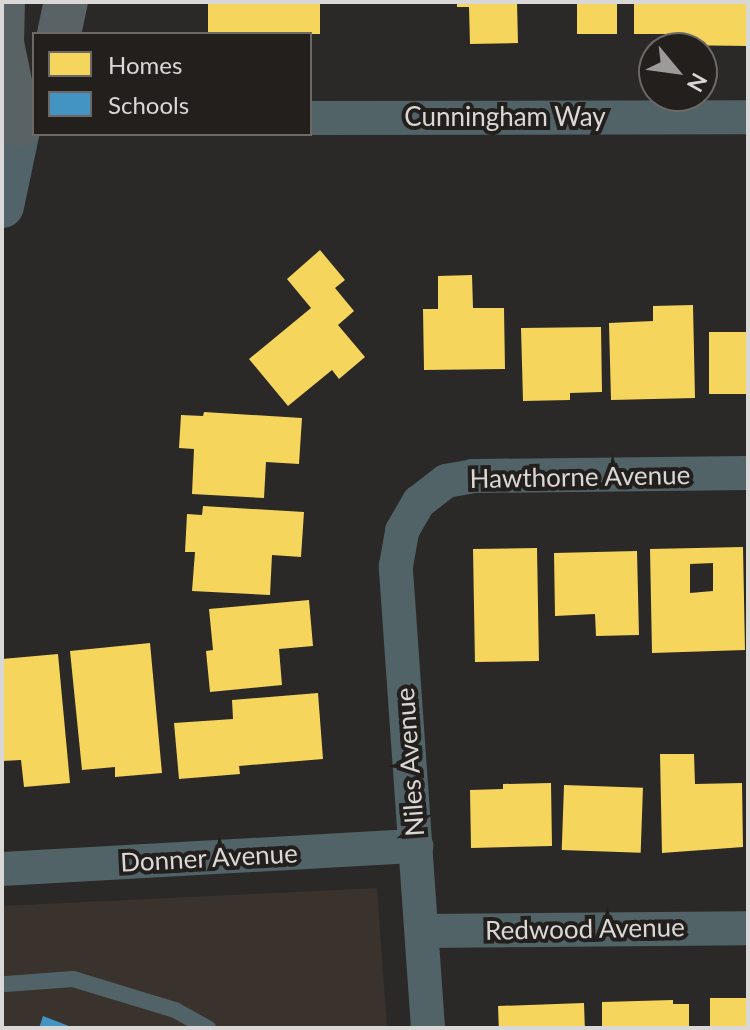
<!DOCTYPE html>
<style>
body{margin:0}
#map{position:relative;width:750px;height:1030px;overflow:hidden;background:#2b2927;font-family:Lato,sans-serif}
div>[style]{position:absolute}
.built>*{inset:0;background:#3a322d}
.homes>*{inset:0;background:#f6d55c;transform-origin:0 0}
.schools>*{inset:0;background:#4393c3}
.lane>*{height:16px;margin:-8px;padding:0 8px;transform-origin:8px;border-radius:8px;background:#526368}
.street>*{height:34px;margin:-17px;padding:0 17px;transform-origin:17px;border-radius:17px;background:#526368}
.secondary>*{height:44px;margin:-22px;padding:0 22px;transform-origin:22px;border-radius:22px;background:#52646a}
.highway>*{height:44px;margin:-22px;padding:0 22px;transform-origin:22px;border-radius:22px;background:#596264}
span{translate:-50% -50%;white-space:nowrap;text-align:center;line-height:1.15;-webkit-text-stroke:8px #221f1d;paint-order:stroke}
.street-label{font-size:26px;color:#dad8d6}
.frame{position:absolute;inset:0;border:4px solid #dad8d6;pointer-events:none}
.legend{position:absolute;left:32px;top:32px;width:280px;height:104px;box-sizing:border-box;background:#221f1d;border:2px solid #6c6967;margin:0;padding:10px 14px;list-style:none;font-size:24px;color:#dad8d6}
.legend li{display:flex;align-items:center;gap:16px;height:40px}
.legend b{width:40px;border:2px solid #6c6967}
.north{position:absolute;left:638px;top:32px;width:80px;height:80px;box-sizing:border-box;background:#221f1d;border:2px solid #6c6967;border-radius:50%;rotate:119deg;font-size:22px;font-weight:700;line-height:32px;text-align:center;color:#dad8d6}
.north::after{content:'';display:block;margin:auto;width:28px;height:36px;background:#9d9b99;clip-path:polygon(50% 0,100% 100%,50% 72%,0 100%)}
</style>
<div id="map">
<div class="built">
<i style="clip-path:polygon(377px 888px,387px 1028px,2px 1028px,2px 906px)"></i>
</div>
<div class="homes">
<i style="left:208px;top:2px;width:112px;height:32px"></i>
<i style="clip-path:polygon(457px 2px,517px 2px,518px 43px,470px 44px,469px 7px,457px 7px)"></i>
<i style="left:577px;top:2px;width:40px;height:32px"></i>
<i style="clip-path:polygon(634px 2px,748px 2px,748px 46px,671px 45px,672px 34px,634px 34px)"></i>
<i style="clip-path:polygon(320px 250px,345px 280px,335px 288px,354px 311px,338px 325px,365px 357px,339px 379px,332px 370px,288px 406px,249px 359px,311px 308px,287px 279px)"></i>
<i style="clip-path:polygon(472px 275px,473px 308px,504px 308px,505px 369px,424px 370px,423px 309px,438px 309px,438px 276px)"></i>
<i style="clip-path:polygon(693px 305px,695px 398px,611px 400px,609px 323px,653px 321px,653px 306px)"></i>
<i style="clip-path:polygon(601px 327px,602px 392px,570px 393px,570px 400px,523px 401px,521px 328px)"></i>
<i style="left:748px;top:332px;width:62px;height:39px;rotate:90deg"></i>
<i style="clip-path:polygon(204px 412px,302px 418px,299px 464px,266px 462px,264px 498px,192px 494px,194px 449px,179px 448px,181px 415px,203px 416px)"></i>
<i style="clip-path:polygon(203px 506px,304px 512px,301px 557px,272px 555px,270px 595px,192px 591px,195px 552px,185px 552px,187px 514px,202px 515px)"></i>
<i style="clip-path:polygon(evenodd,743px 547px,745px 650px,652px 653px,650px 549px,743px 547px,713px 563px,713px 591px,690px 593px,690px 564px,713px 563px)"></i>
<i style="left:537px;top:548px;width:113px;height:64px;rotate:89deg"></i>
<i style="clip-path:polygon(637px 551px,639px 635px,596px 636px,595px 614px,555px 616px,554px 553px)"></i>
<i style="clip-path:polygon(309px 600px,313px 646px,279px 649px,282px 685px,210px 692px,206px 651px,213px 650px,209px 609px)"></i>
<i style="clip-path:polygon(150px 643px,162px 773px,115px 777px,115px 767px,82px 770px,70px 651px)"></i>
<i style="clip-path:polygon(58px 654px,70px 783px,24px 787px,21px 760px,2px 761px,2px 659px)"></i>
<i style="clip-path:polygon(318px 693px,323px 759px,239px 766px,240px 774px,179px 779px,174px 723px,233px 719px,232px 700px)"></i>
<i style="clip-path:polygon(660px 754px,694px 754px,695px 784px,742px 783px,743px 847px,662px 853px)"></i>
<i style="clip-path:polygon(551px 783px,552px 846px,471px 848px,470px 790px,503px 789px,503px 784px)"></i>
<i style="left:564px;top:785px;width:79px;height:65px;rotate:2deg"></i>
<i style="left:748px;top:998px;width:30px;height:38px;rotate:90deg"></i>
<i style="clip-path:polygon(673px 1000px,673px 1004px,689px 1004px,689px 1028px,602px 1028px,602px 1002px)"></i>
<i style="left:584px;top:1003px;width:25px;height:86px;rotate:88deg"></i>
</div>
<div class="schools">
<i style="clip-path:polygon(43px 1016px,74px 1028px,39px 1028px)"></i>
</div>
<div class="lane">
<i style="left:6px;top:984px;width:67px;rotate:-4.3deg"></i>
<i style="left:73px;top:979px;width:107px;rotate:16.9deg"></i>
<i style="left:175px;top:1010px;width:38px;rotate:29deg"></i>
</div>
<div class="street">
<i style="left:310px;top:118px;width:438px;rotate:-0.1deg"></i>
<i style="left:2px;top:869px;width:415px;rotate:-3.2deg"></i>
<i style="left:422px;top:931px;width:326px;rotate:-0.5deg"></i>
<i style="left:428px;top:1028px;width:463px;rotate:-94deg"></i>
<i style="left:396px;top:566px;width:36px;rotate:-80deg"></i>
<i style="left:402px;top:531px;width:34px;rotate:-60deg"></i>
<i style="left:419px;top:502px;width:34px;rotate:-38deg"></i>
<i style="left:446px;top:481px;width:27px;rotate:-10deg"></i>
<i style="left:473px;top:476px;width:275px;rotate:-0.6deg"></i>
</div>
<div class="secondary">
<i style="left:2px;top:206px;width:83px;rotate:-78.1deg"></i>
</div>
<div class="highway">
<i style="left:3px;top:2px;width:41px;rotate:91.4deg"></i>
<i style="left:2px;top:43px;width:84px;rotate:78.3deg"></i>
<i style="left:59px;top:34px;width:33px;rotate:-78deg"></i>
</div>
<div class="street-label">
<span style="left:505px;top:117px">Cunningham Way</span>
<span style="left:580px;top:477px;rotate:-1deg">Hawthorne Avenue</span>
<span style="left:410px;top:762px;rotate:-94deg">Niles Avenue</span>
<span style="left:209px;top:858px;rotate:-3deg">Donner Avenue</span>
<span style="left:585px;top:929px;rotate:-1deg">Redwood Avenue</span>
</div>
<div class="frame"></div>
<ul class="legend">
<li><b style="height:22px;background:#f6d55c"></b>Homes</li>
<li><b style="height:22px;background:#4393c3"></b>Schools</li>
</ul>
<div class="north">N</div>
</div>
